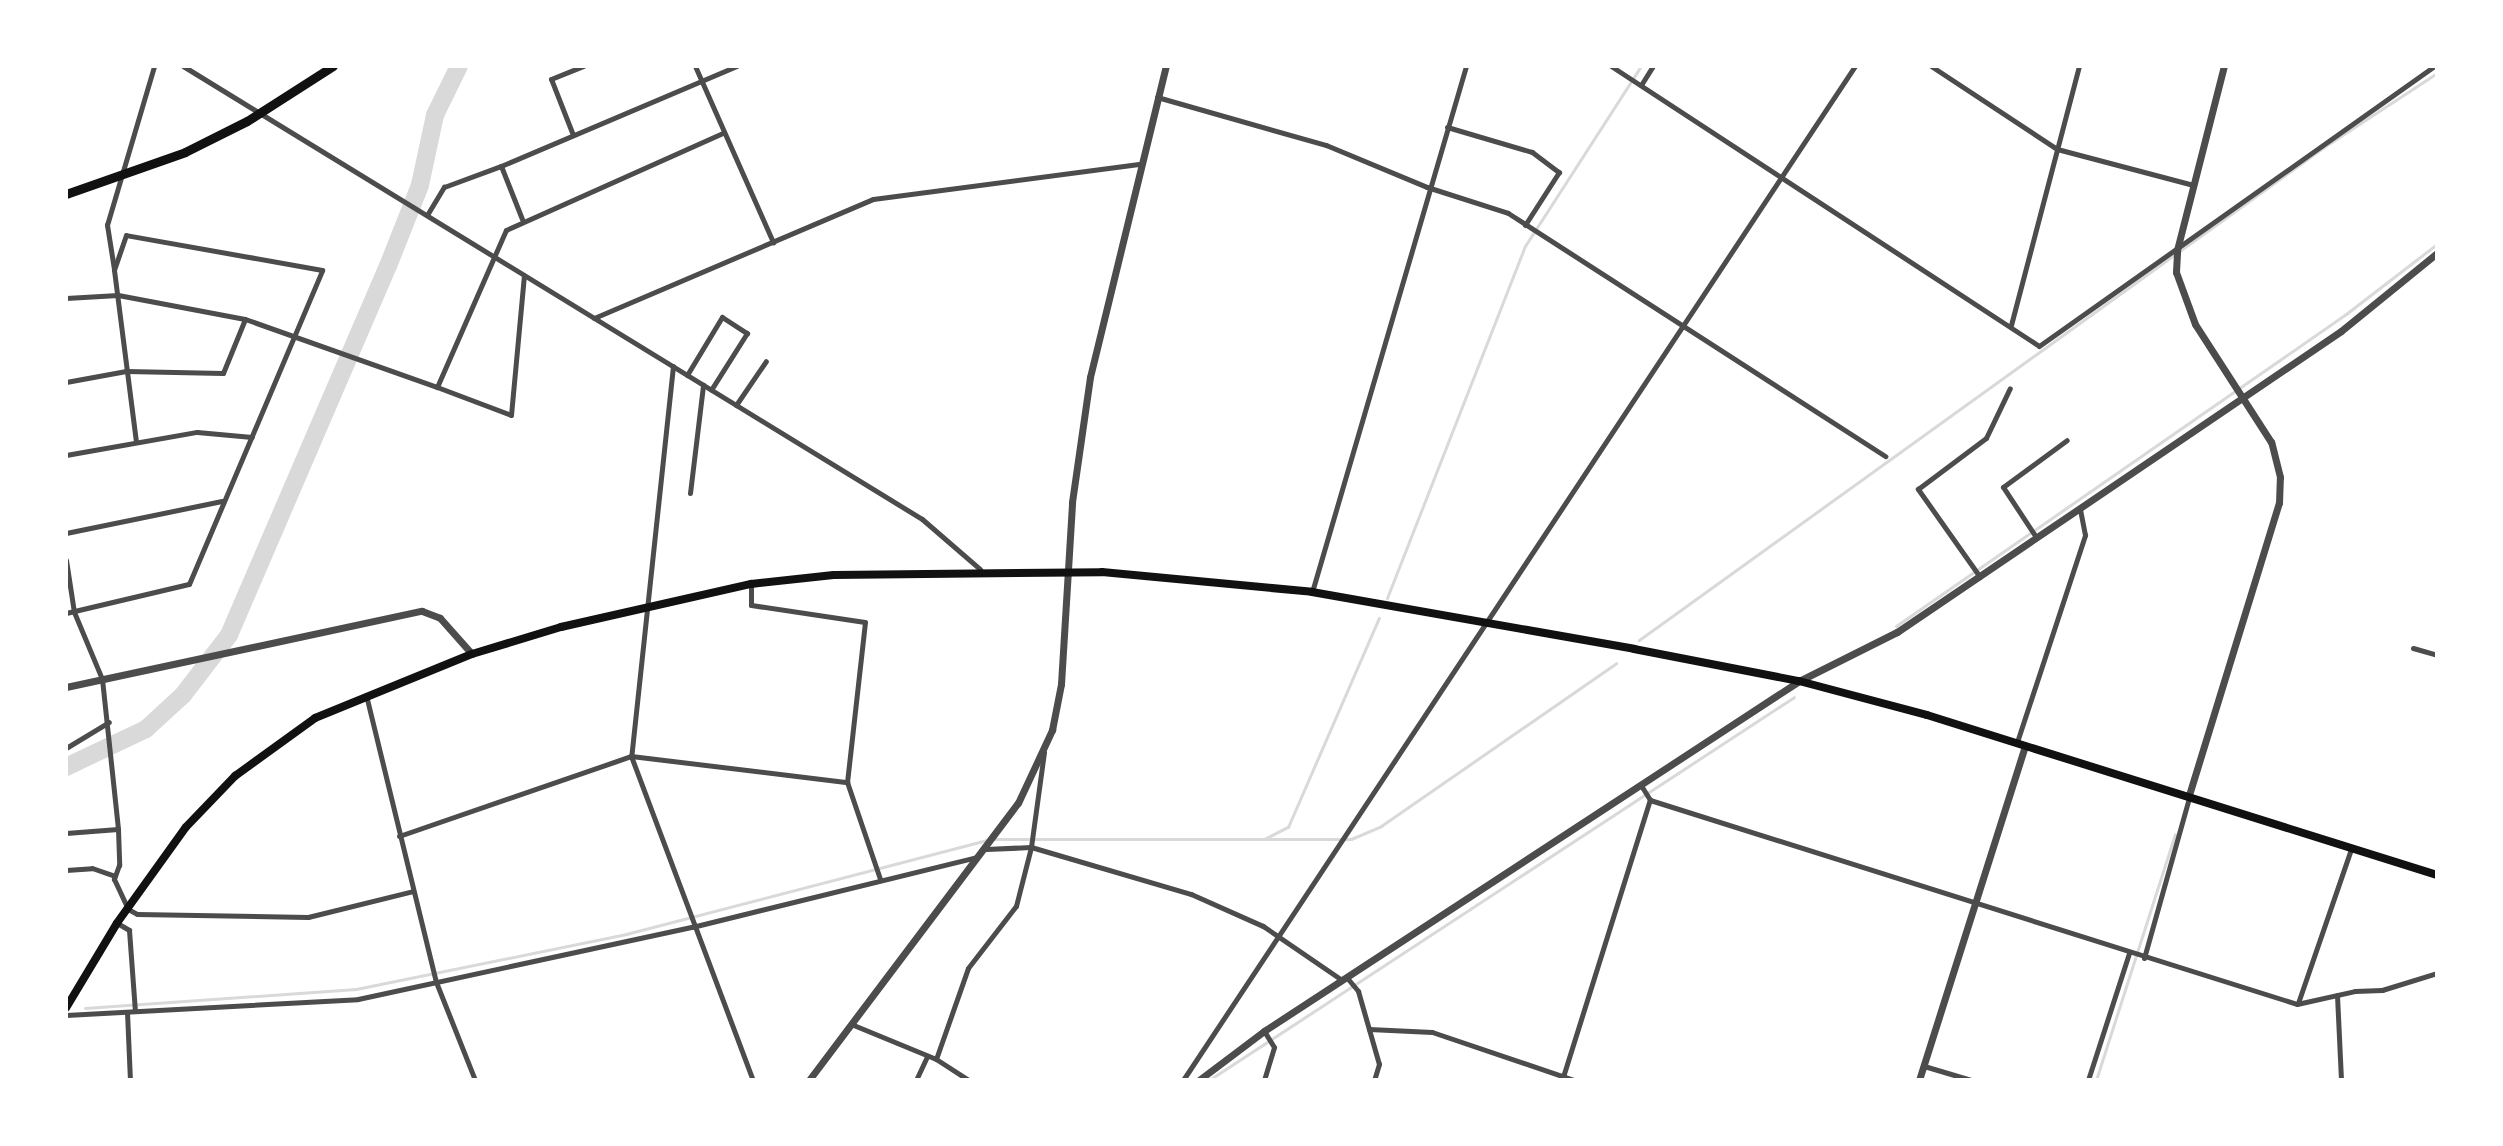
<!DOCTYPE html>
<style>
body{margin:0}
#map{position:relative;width:2503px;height:1146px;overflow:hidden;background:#fff;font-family:Manrope,sans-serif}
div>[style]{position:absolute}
.stream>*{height:3px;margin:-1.5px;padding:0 1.5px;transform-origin:1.5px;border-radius:1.5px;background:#d9d9d9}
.river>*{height:18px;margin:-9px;padding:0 9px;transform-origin:9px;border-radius:9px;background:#d9d9d9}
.minor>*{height:5px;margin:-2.5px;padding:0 2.5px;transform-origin:2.5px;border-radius:2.5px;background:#4c4c4c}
.tertiary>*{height:7px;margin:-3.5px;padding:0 3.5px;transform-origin:3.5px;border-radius:3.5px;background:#4c4c4c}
.secondary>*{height:8px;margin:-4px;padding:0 4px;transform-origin:4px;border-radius:4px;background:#111}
.trunk>*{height:9px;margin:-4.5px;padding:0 4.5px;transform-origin:4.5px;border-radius:4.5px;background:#111}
span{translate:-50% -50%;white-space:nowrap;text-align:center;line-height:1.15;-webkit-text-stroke:6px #fff;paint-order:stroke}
.frame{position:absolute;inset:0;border:68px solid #fff;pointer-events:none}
</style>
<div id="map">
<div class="stream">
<i style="left:1387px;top:598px;width:378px;rotate:-68.6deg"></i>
<i style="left:1525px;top:246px;width:214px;rotate:-57.2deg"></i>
<i style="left:1896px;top:626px;width:548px;rotate:-34.73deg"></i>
<i style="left:2346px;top:314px;width:115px;rotate:-37.6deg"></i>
<i style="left:1639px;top:640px;width:844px;rotate:-35.74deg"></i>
<i style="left:2324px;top:147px;width:135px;rotate:-33.2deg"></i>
<i style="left:1266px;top:838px;width:25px;rotate:-27deg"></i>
<i style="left:1288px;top:827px;width:228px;rotate:-66.5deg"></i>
<i style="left:994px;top:839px;width:357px"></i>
<i style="left:1351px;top:839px;width:33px;rotate:-23deg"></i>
<i style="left:1381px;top:826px;width:286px;rotate:-34.7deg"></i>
<i style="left:85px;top:1008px;width:272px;rotate:-4deg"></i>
<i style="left:356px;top:989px;width:276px;rotate:-11.5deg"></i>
<i style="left:626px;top:934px;width:373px;rotate:-14.6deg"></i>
<i style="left:1209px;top:1080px;width:699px;rotate:-33.21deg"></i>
<i style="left:2096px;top:1080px;width:258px;rotate:-72.2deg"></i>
</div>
<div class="river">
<i style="left:66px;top:767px;width:89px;rotate:-25.4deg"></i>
<i style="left:146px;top:729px;width:50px;rotate:-42.6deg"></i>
<i style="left:183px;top:695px;width:76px;rotate:-52.5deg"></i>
<i style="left:229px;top:635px;width:402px;rotate:-66.7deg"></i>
<i style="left:388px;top:266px;width:87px;rotate:-68.4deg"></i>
<i style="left:420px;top:185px;width:72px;rotate:-77.9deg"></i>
<i style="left:435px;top:115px;width:55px;rotate:-63.9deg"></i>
</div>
<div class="minor">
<i style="left:183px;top:66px;width:867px;rotate:31.51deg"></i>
<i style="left:922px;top:519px;width:77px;rotate:40.8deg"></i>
<i style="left:695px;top:66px;width:193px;rotate:66.1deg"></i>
<i style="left:1611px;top:66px;width:511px;rotate:33.19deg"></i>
<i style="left:2039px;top:346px;width:484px;rotate:-35.3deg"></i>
<i style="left:1931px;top:66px;width:151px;rotate:33.4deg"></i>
<i style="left:2057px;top:149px;width:141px;rotate:14.8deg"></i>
<i style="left:1641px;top:85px;width:22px;rotate:-58deg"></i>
<i style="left:1157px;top:97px;width:176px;rotate:15.9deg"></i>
<i style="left:1326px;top:145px;width:109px;rotate:22.6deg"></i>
<i style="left:1427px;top:187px;width:85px;rotate:17.8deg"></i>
<i style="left:1508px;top:213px;width:449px;rotate:32.8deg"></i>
<i style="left:1447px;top:127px;width:89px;rotate:16.4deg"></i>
<i style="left:1532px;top:152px;width:34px;rotate:37deg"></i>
<i style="left:1559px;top:172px;width:63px;rotate:122.7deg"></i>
<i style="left:573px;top:135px;width:60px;rotate:-111.4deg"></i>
<i style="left:551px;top:79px;width:35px;rotate:-22deg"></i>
<i style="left:427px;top:215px;width:33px;rotate:-59deg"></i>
<i style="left:444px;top:187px;width:61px;rotate:-20.2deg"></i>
<i style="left:522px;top:219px;width:57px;rotate:-111.6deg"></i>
<i style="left:501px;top:166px;width:256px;rotate:-23deg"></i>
<i style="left:114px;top:269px;width:45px;rotate:-99deg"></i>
<i style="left:107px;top:225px;width:166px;rotate:-73.5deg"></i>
<i style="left:66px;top:298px;width:52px;rotate:-3.3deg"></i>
<i style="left:118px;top:295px;width:129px;rotate:10.7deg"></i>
<i style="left:245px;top:319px;width:204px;rotate:19.5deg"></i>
<i style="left:437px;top:387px;width:171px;rotate:-66.3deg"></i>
<i style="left:506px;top:230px;width:238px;rotate:-24.1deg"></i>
<i style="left:594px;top:318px;width:303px;rotate:-23.1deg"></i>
<i style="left:873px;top:199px;width:268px;rotate:-7.5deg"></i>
<i style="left:2011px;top:325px;width:268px;rotate:-75.3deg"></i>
<i style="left:673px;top:366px;width:392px;rotate:96.1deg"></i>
<i style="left:631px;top:756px;width:346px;rotate:69.4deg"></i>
<i style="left:687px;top:375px;width:68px;rotate:-58.9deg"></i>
<i style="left:722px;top:317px;width:30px;rotate:33deg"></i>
<i style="left:747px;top:333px;width:67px;rotate:122.3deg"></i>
<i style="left:66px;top:382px;width:61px;rotate:-10.4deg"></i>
<i style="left:126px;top:371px;width:97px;rotate:1.2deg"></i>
<i style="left:223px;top:373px;width:58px;rotate:-67.8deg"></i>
<i style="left:437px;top:387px;width:79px;rotate:20.7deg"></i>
<i style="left:511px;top:415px;width:140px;rotate:-84.7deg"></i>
<i style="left:736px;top:405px;width:53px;rotate:-55.7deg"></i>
<i style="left:66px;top:455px;width:133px;rotate:-10deg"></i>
<i style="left:197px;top:432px;width:55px;rotate:5.2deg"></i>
<i style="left:690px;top:493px;width:109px;rotate:-83.1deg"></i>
<i style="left:66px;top:533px;width:159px;rotate:-11.6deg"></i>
<i style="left:2036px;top:537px;width:60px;rotate:-123.4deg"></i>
<i style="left:2003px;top:487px;width:79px;rotate:-36.3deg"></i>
<i style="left:66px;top:560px;width:53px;rotate:81.3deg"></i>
<i style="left:74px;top:612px;width:73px;rotate:67.3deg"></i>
<i style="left:102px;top:679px;width:151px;rotate:83.9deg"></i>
<i style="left:118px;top:829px;width:36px;rotate:88deg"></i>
<i style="left:119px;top:865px;width:15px;rotate:110deg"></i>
<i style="left:114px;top:879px;width:33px;rotate:65deg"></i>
<i style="left:128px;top:909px;width:10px;rotate:29deg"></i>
<i style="left:137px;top:914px;width:171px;rotate:1deg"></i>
<i style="left:308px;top:917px;width:108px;rotate:-13.9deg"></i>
<i style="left:1980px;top:577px;width:108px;rotate:-125.2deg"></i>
<i style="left:1918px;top:489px;width:85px;rotate:-36.9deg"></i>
<i style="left:1986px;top:438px;width:55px;rotate:-64.4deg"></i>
<i style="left:751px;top:584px;width:21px;rotate:90deg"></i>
<i style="left:751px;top:605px;width:115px;rotate:8.5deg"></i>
<i style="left:865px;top:622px;width:161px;rotate:96.4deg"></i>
<i style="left:847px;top:782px;width:102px;rotate:71.2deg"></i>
<i style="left:1312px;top:592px;width:548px;rotate:-73.68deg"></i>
<i style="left:66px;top:613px;width:126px;rotate:-13.3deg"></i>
<i style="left:189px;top:584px;width:341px;rotate:-67deg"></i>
<i style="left:322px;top:270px;width:199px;rotate:-169.9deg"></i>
<i style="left:126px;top:235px;width:37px;rotate:109deg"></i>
<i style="left:114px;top:270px;width:172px;rotate:82.7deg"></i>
<i style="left:2413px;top:648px;width:25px;rotate:16deg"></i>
<i style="left:366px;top:695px;width:295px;rotate:76.3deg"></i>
<i style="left:436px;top:982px;width:105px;rotate:68.3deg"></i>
<i style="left:2017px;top:742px;width:218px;rotate:-71.8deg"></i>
<i style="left:2085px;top:535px;width:26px;rotate:-101deg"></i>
<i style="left:66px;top:748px;width:50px;rotate:-31.2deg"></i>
<i style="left:1642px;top:787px;width:15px;rotate:58deg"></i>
<i style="left:1650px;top:800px;width:678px;rotate:17.5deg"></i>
<i style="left:2297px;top:1004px;width:59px;rotate:-12.6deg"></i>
<i style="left:2355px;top:991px;width:27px;rotate:-2deg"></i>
<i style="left:2382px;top:990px;width:58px;rotate:-17.2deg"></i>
<i style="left:66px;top:833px;width:52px;rotate:-4.4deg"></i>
<i style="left:399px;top:836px;width:245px;rotate:-19deg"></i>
<i style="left:631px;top:756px;width:218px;rotate:6.9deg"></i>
<i style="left:986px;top:849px;width:45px;rotate:-2.5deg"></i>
<i style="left:1031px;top:847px;width:167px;rotate:16.4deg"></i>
<i style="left:1191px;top:894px;width:79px;rotate:24deg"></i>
<i style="left:1263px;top:926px;width:96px;rotate:34.4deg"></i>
<i style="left:66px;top:870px;width:26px;rotate:-4deg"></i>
<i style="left:92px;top:868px;width:24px;rotate:19deg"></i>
<i style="left:117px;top:923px;width:14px;rotate:30deg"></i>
<i style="left:129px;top:930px;width:81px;rotate:85.8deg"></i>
<i style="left:2144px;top:958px;width:166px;rotate:-74.3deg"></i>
<i style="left:1348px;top:979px;width:16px;rotate:50deg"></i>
<i style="left:1358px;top:991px;width:76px;rotate:74deg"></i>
<i style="left:1379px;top:1064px;width:17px;rotate:107deg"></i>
<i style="left:2337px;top:995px;width:85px;rotate:87.3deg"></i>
<i style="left:2298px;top:1003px;width:163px;rotate:-71deg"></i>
<i style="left:127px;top:1012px;width:68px;rotate:87.5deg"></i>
<i style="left:66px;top:1015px;width:292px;rotate:-3.1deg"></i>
<i style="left:358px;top:999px;width:342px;rotate:-12.2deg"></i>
<i style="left:692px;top:927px;width:294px;rotate:-13.8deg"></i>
<i style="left:851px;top:1024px;width:92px;rotate:22.4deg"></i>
<i style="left:936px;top:1059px;width:38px;rotate:33deg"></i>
<i style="left:1369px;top:1029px;width:63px;rotate:2.7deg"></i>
<i style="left:1432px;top:1032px;width:150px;rotate:18.7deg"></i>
<i style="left:936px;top:1059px;width:96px;rotate:-70.6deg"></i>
<i style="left:968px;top:968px;width:78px;rotate:-52.3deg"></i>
<i style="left:1016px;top:906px;width:61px;rotate:-75.7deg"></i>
<i style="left:1031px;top:847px;width:96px;rotate:-82.2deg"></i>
<i style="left:1924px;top:1066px;width:49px;rotate:16.6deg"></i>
<i style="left:916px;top:1080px;width:26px;rotate:-65deg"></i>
<i style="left:1183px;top:1080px;width:1216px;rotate:-56.47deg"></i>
<i style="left:1264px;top:1080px;width:34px;rotate:-73deg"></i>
<i style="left:1274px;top:1047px;width:19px;rotate:-122deg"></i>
<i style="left:1562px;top:1080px;width:294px;rotate:-72.6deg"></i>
<i style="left:2088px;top:1080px;width:133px;rotate:-72.1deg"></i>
</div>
<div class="tertiary">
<i style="left:66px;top:687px;width:364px;rotate:-12.1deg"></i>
<i style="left:422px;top:611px;width:19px;rotate:21deg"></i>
<i style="left:440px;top:618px;width:48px;rotate:48.4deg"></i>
<i style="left:2189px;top:795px;width:306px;rotate:-72.9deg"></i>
<i style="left:2279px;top:503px;width:26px;rotate:-88deg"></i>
<i style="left:2280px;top:477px;width:36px;rotate:-104deg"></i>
<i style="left:2271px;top:442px;width:140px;rotate:-122.8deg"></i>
<i style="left:2195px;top:324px;width:55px;rotate:-110.1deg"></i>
<i style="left:2176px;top:272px;width:22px;rotate:-87deg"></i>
<i style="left:2177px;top:250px;width:190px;rotate:-75.7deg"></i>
<i style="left:809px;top:1080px;width:347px;rotate:-53deg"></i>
<i style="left:1018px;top:803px;width:81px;rotate:-65deg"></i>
<i style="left:1052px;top:730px;width:47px;rotate:-78.9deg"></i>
<i style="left:1061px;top:684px;width:182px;rotate:-86.5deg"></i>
<i style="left:1072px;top:502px;width:126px;rotate:-81.8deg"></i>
<i style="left:1090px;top:377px;width:320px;rotate:-76.3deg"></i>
<i style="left:1199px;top:1080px;width:81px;rotate:-37deg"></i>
<i style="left:1264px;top:1031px;width:639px;rotate:-33.19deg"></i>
<i style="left:1799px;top:681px;width:110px;rotate:-26.6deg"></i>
<i style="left:1897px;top:632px;width:536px;rotate:-34.13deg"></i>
<i style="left:2341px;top:331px;width:124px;rotate:-39.1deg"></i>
<i style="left:1919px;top:1080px;width:351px;rotate:-72.4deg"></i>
</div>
<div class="secondary">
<i style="left:66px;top:1008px;width:99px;rotate:-59deg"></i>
<i style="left:117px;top:923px;width:118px;rotate:-54.3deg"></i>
<i style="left:186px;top:827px;width:71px;rotate:-46.1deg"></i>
<i style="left:235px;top:776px;width:99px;rotate:-35.9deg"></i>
<i style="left:315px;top:718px;width:170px;rotate:-22.2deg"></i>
<i style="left:472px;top:654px;width:93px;rotate:-16.9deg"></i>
<i style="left:561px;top:627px;width:195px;rotate:-12.8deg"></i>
<i style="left:751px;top:584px;width:83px;rotate:-6.2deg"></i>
<i style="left:834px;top:575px;width:268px;rotate:-0.6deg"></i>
<i style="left:1102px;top:572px;width:211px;rotate:5.4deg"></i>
<i style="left:1312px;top:592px;width:327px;rotate:10deg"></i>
<i style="left:1634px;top:649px;width:168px;rotate:11deg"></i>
<i style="left:1799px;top:681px;width:132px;rotate:14.9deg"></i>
<i style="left:1927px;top:715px;width:535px;rotate:17.42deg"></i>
</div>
<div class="trunk">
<i style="left:66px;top:194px;width:126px;rotate:-19.4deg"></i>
<i style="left:185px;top:152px;width:69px;rotate:-26.6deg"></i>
<i style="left:247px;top:121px;width:102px;rotate:-32.6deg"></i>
</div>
<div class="frame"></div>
</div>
